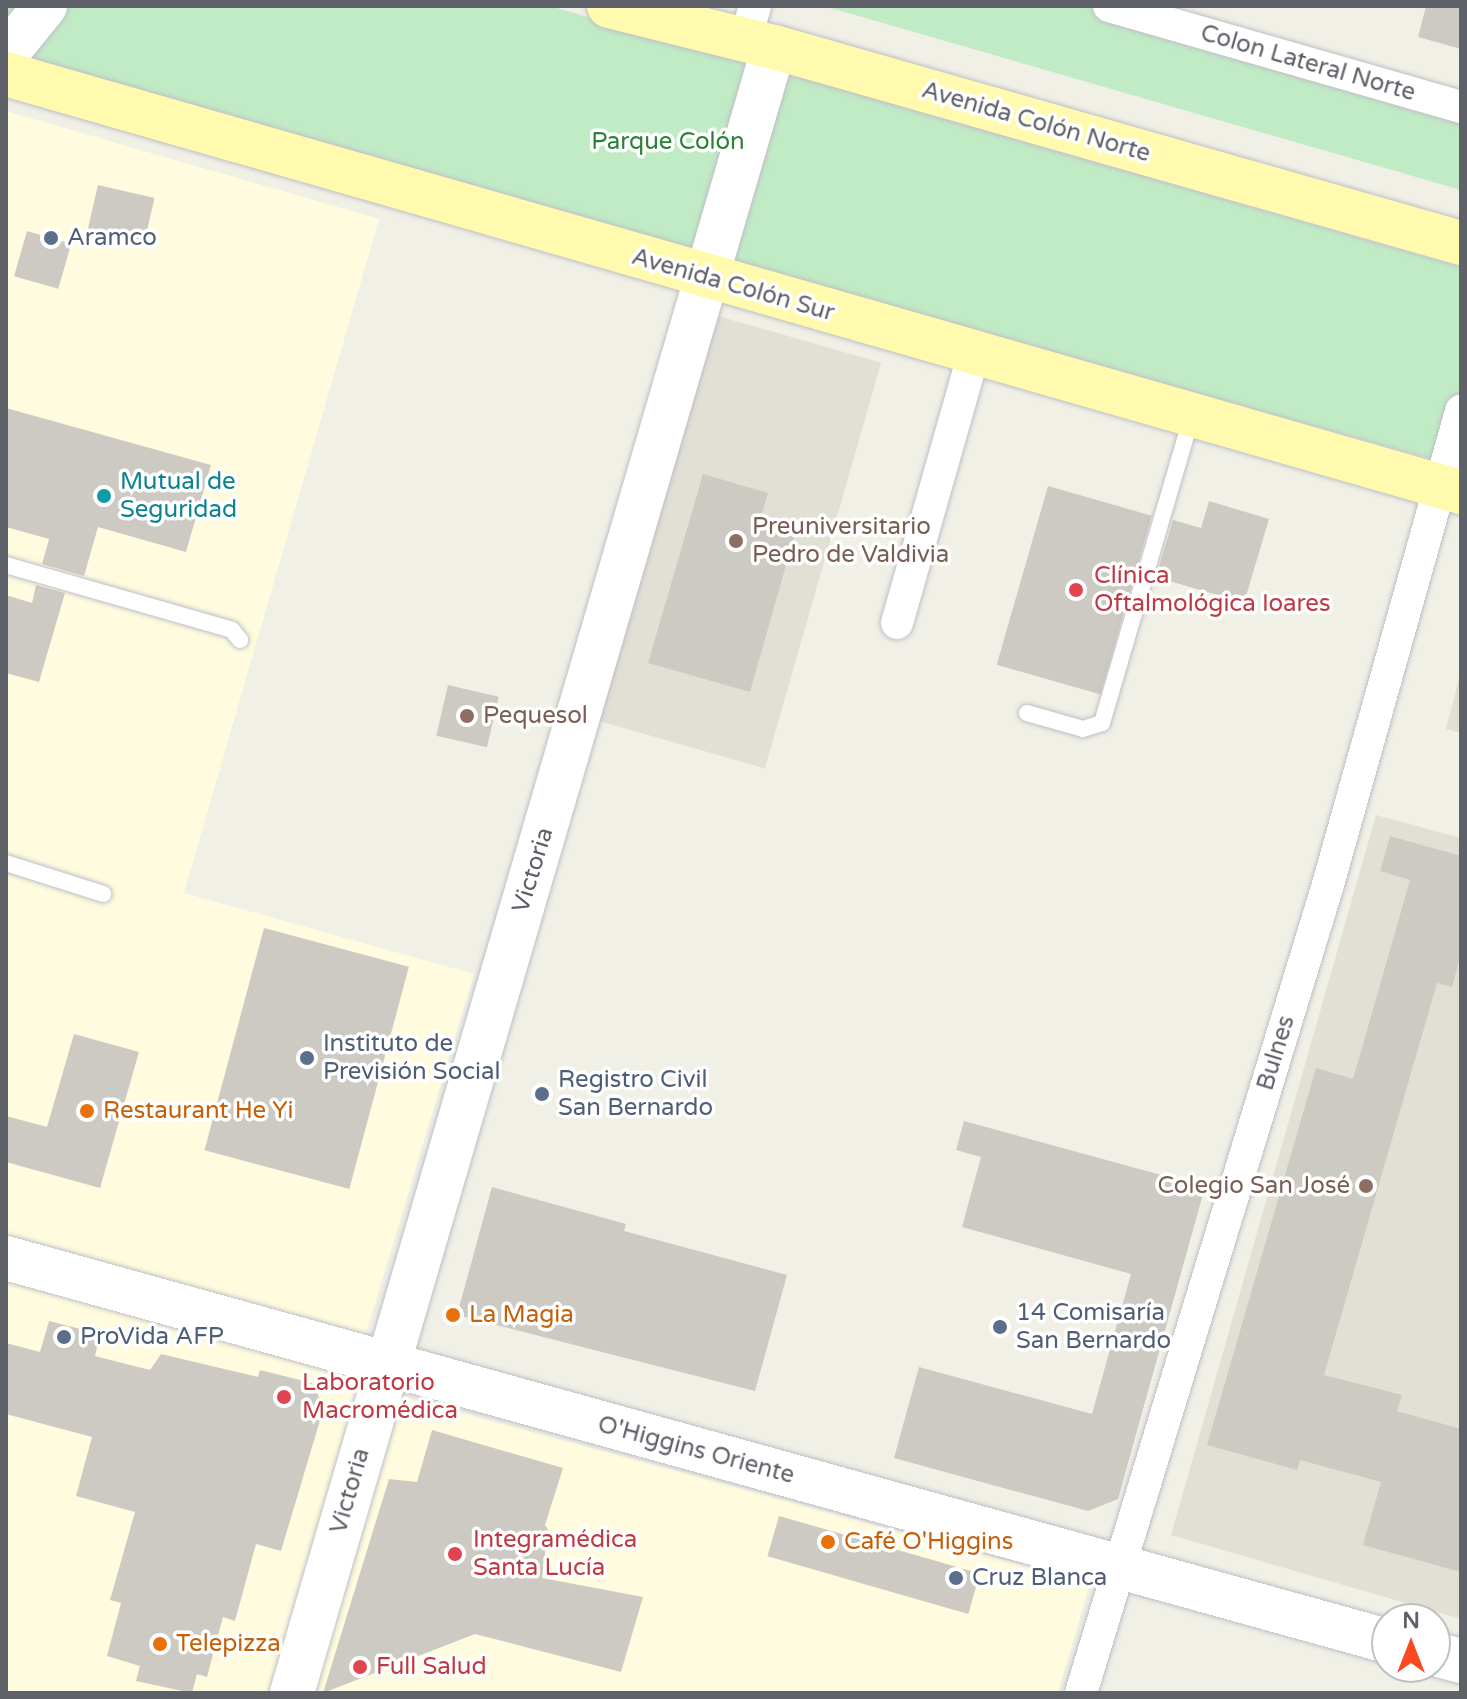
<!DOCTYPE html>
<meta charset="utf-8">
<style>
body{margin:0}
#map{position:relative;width:1467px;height:1699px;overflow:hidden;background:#f1f0e6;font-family:"Varela Round",sans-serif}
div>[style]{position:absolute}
.commercial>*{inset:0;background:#fffbde}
.education>*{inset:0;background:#e2e0d5;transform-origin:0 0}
.green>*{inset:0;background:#c1ebc5}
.building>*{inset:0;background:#cdcac3;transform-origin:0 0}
.roads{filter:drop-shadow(0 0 2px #bebfc6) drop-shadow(0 0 2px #bebfc6)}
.lane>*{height:16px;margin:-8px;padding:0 8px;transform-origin:8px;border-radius:8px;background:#fff}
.street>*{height:32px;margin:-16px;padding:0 16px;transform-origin:16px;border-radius:16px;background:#fff}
.secondary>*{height:44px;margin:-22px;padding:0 22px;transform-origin:22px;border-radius:22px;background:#fff}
.primary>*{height:44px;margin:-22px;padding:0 22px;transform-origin:22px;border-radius:22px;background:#fffaae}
.dots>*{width:22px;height:22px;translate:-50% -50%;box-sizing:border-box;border:4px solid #fff;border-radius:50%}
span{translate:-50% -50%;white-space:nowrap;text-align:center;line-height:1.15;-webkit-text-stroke:7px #fff;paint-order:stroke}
.street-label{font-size:24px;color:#5e6168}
.park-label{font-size:24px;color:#2b8138}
.service-label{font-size:24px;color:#4e5e75}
.left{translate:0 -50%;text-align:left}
.culture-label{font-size:24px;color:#0d838f}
.education-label{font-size:24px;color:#785e54}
.right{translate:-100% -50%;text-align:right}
.health-label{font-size:24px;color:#be3a42}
.food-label{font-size:24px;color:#c56008}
.frame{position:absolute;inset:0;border:8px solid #5e6168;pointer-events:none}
.north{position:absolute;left:1371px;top:1603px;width:80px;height:80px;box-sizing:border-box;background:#fff;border:2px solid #bfc0c3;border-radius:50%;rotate:0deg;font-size:22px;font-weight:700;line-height:32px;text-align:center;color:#5e6168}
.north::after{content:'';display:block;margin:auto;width:28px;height:36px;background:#fb4a23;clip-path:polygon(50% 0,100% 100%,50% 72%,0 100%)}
</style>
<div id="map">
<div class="commercial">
<i style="clip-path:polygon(6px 111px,379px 219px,184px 893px,474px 974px,351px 1383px,1090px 1583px,1058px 1693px,6px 1693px)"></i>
</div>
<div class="education">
<i style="left:711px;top:314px;width:177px;height:422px;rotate:16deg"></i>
<i style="clip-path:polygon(1461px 670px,1461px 733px,1446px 729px)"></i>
<i style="clip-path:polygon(1376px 815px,1461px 838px,1461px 1619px,1171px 1535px)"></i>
</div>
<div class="green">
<i style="clip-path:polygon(6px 6px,550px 6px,1461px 267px,1461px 467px,6px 61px)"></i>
<i style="clip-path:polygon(824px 6px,1089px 6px,1461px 113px,1461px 190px)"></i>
</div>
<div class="building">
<i style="clip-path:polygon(1426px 6px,1461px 6px,1461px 49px,1418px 37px)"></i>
<i style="left:98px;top:185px;width:58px;height:46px;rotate:13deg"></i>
<i style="left:27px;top:231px;width:46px;height:47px;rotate:16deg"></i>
<i style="clip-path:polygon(6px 408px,211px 465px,186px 552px,98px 527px,84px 576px,42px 564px,49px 539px,6px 527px)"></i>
<i style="clip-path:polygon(703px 474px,768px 493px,758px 526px,794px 537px,750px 692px,648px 663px)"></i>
<i style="left:1048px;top:486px;width:108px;height:186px;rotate:16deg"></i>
<i style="clip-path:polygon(1209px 501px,1269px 519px,1244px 603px,1156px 577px,1173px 520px,1201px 528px)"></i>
<i style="clip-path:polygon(36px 585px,65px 593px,39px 682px,6px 673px,6px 595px,32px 603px)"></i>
<i style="left:448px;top:685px;width:52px;height:52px;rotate:13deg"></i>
<i style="clip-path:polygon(1390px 836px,1461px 856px,1461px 954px,1452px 987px,1437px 983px,1324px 1375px,1402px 1395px,1397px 1411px,1461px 1429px,1461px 1572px,1363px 1545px,1381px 1482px,1300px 1460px,1297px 1470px,1207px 1445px,1316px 1068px,1353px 1079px,1410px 880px,1380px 871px)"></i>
<i style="left:264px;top:928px;width:150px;height:230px;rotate:15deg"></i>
<i style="clip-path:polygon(74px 1034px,139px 1052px,100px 1188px,6px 1162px,6px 1116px,47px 1127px)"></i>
<i style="clip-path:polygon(964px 1121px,1205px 1187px,1118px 1499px,1088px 1511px,894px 1458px,919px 1367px,1092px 1414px,1131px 1274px,962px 1227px,981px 1157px,956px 1150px)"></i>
<i style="clip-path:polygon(492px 1187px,626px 1224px,624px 1231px,787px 1275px,755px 1391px,457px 1315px)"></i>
<i style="clip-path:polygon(49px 1321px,100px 1334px,95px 1356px,150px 1370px,161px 1354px,258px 1377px,260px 1370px,312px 1383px,324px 1407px,281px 1551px,256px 1544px,235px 1621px,223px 1617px,207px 1677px,197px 1674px,192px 1693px,136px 1681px,140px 1666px,107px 1656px,121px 1603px,110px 1600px,135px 1512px,76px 1496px,92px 1437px,6px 1414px,6px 1343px,40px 1352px)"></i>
<i style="clip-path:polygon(432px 1430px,563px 1468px,545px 1525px,548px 1529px,542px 1578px,643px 1597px,621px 1672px,475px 1634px,323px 1693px,389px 1479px,417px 1482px)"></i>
<i style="left:779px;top:1516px;width:209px;height:42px;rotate:16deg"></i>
</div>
<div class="roads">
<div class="lane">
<i style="left:6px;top:565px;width:235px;rotate:16deg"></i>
<i style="left:232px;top:630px;width:13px;rotate:51deg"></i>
<i style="left:1027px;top:713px;width:58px;rotate:15.9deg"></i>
<i style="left:1083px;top:729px;width:20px;rotate:-18deg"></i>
<i style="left:1102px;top:723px;width:320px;rotate:-73.7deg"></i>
<i style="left:6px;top:863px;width:102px;rotate:17.7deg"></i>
</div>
<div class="street">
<i style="left:1109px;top:6px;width:366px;rotate:16deg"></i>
<i style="left:745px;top:41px;width:36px;rotate:-74deg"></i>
<i style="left:897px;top:623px;width:281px;rotate:-74.1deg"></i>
<i style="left:1081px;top:1693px;width:842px;rotate:-73.01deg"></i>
<i style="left:1327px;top:888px;width:496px;rotate:-74.3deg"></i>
</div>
<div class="secondary">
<i style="left:6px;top:54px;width:62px;rotate:-50.9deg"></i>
<i style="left:6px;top:1258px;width:1433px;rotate:15.5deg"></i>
<i style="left:1435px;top:1654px;width:27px;rotate:15deg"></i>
<i style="left:292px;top:1693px;width:1715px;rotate:-73.68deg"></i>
</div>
<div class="primary">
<i style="left:609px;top:6px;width:170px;rotate:14deg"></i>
<i style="left:774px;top:47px;width:714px;rotate:15.92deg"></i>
<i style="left:6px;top:74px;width:1514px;rotate:16.03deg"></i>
</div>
</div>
<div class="dots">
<i style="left:51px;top:238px;background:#5c6f8a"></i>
<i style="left:104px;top:496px;background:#0f9aa8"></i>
<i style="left:736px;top:541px;background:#8d6e63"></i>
<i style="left:1076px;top:590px;background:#e0444e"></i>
<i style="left:467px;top:716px;background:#8d6e63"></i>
<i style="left:307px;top:1058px;background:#5c6f8a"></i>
<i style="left:542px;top:1094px;background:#5c6f8a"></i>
<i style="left:87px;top:1111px;background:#e8710a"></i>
<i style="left:1366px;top:1186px;background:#8d6e63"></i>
<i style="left:453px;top:1315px;background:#e8710a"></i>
<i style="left:1000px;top:1327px;background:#5c6f8a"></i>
<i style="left:64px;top:1337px;background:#5c6f8a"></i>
<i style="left:284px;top:1397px;background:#e0444e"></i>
<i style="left:828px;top:1542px;background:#e8710a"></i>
<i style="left:455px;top:1554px;background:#e0444e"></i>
<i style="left:956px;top:1578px;background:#5c6f8a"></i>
<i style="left:160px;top:1644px;background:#e8710a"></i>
<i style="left:360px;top:1667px;background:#e0444e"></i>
</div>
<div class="street-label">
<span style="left:1308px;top:63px;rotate:16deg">Colon Lateral Norte</span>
<span style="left:1036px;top:122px;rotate:16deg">Avenida Colón Norte</span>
<span style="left:733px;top:285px;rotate:16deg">Avenida Colón Sur</span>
<span style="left:533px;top:870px;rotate:-73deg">Victoria</span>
<span style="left:1276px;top:1053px;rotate:-73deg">Bulnes</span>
<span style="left:696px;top:1450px;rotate:15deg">O'Higgins Oriente</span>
<span style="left:350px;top:1491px;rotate:-74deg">Victoria</span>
</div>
<div class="park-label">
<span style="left:668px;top:142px">Parque Colón</span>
</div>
<div class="service-label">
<span class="left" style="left:67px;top:238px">Aramco</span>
<span class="left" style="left:323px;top:1058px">Instituto de<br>Previsión Social</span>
<span class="left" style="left:558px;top:1094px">Registro Civil<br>San Bernardo</span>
<span class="left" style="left:1016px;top:1327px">14 Comisaría<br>San Bernardo</span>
<span class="left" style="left:80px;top:1337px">ProVida AFP</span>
<span class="left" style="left:972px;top:1578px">Cruz Blanca</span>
</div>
<div class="culture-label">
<span class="left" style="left:120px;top:496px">Mutual de<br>Seguridad</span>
</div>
<div class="education-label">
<span class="left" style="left:752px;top:541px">Preuniversitario<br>Pedro de Valdivia</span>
<span class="left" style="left:483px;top:716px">Pequesol</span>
<span class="right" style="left:1350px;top:1186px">Colegio San José</span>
</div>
<div class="health-label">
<span class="left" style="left:1094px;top:590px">Clínica<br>Oftalmológica Ioares</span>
<span class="left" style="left:302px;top:1397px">Laboratorio<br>Macromédica</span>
<span class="left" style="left:473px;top:1554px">Integramédica<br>Santa Lucía</span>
<span class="left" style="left:376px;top:1667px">Full Salud</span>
</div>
<div class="food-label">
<span class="left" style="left:103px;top:1111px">Restaurant He Yi</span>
<span class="left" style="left:469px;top:1315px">La Magia</span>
<span class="left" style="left:844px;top:1542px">Café O'Higgins</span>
<span class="left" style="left:176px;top:1644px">Telepizza</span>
</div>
<div class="frame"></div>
<div class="north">N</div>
</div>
